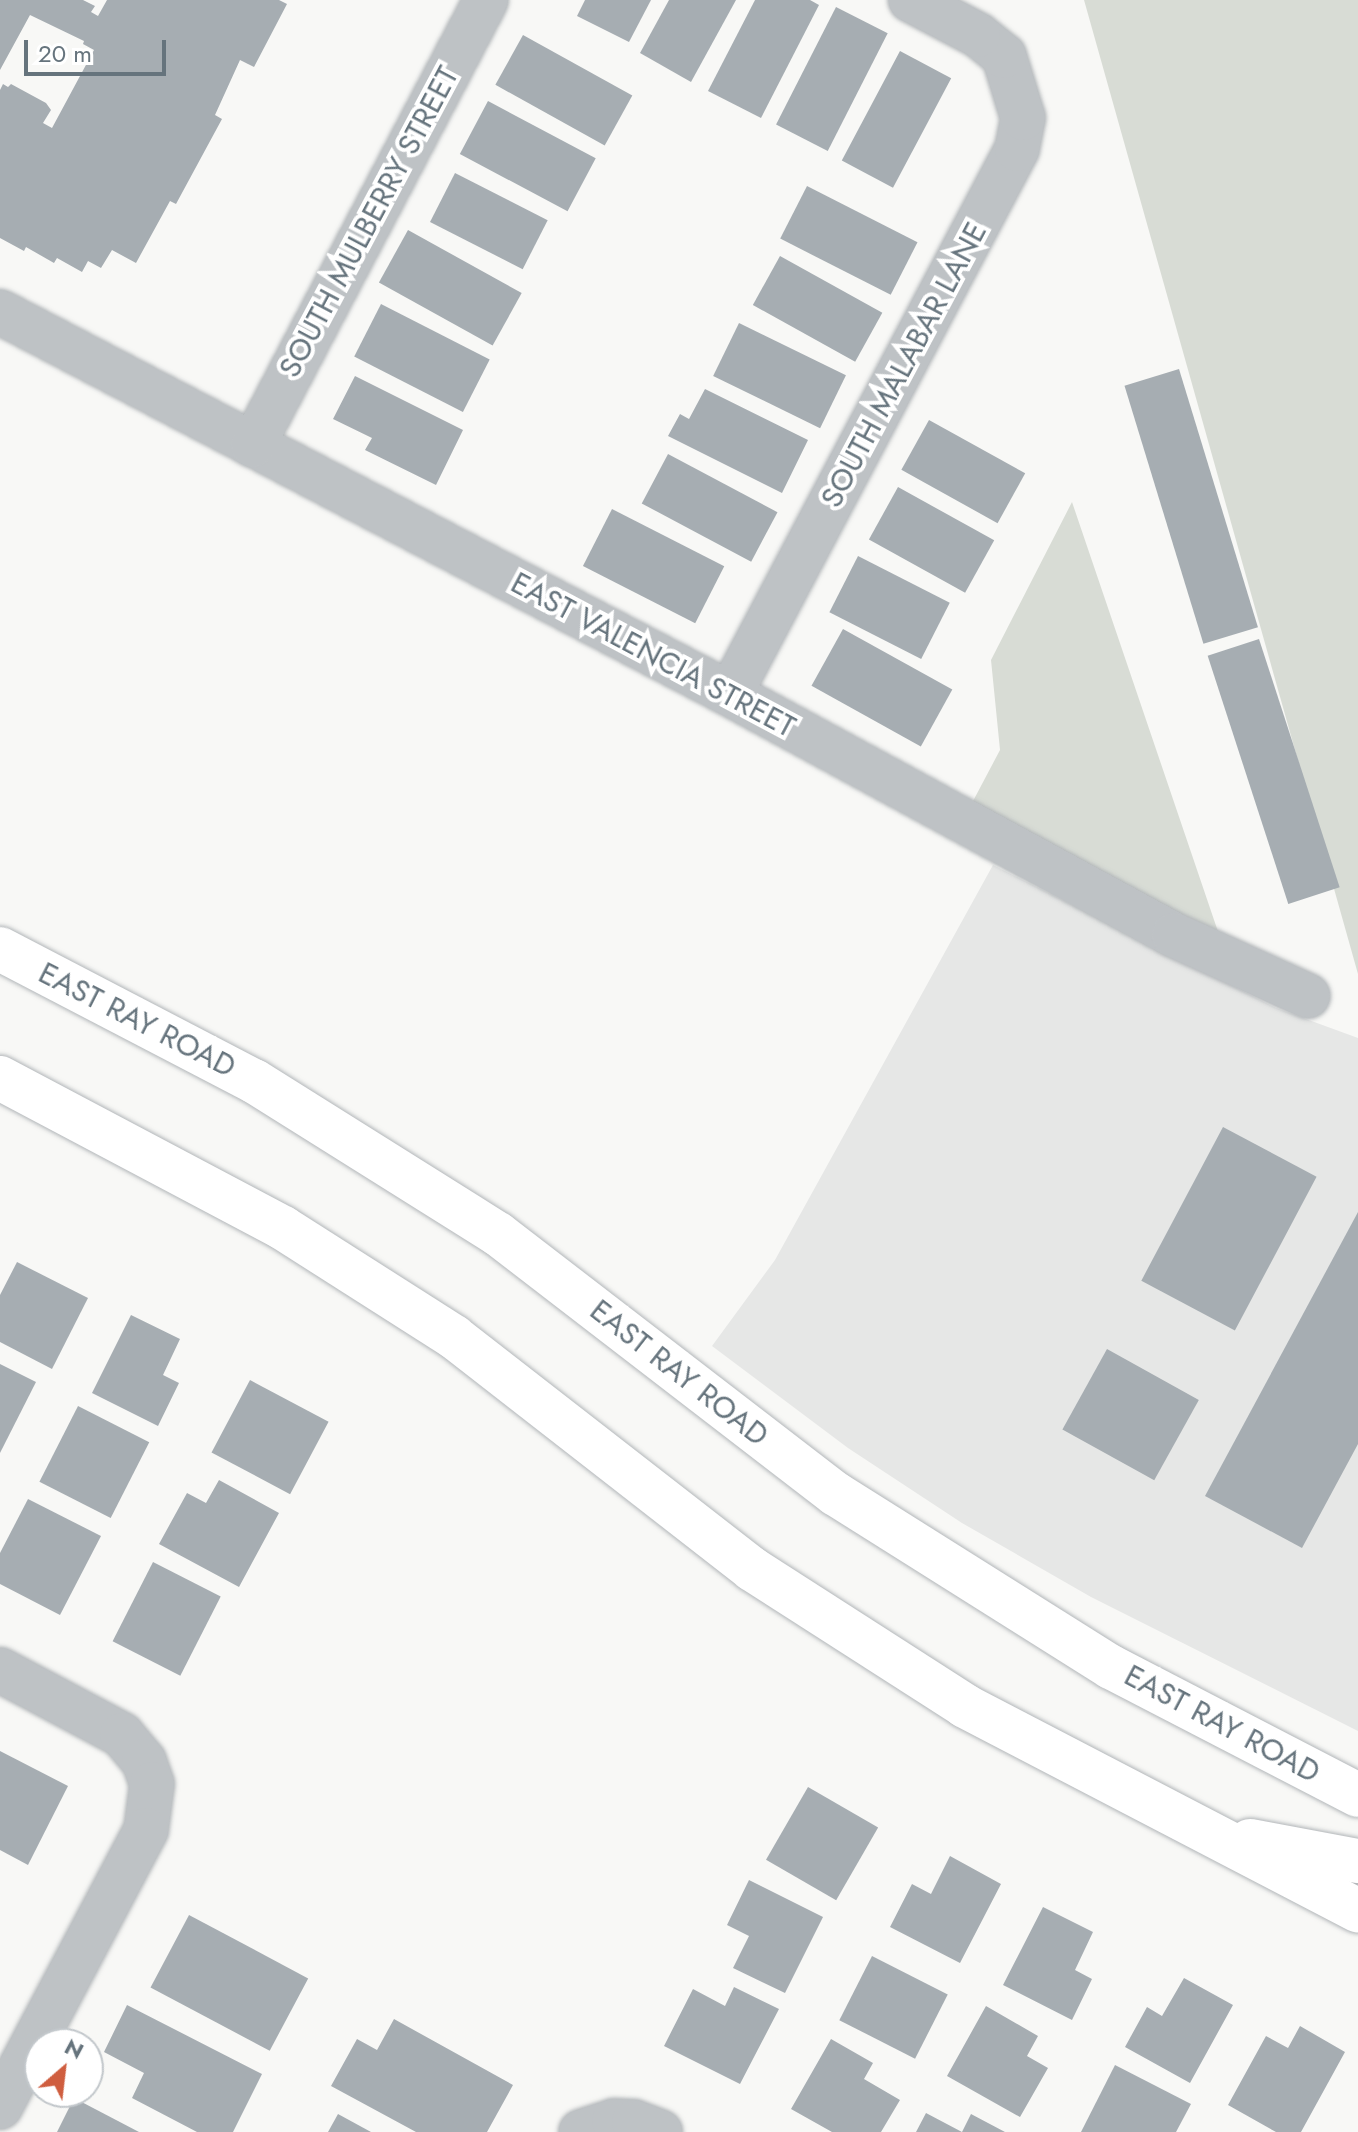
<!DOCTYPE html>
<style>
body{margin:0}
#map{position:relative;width:1358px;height:2132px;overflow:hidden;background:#f8f8f6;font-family:Jost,sans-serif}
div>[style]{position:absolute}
.built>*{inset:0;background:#e6e7e6}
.green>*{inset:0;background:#d8dcd5}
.building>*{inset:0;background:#a6adb2;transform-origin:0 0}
.roads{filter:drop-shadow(0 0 2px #b2b6b9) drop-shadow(0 0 2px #b2b6b9)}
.minor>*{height:44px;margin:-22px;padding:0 22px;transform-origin:22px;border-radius:22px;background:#bec2c5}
.major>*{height:44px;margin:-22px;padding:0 22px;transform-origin:22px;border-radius:22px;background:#fff}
span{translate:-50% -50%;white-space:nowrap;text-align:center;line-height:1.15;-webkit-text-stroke:8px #fff;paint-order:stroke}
.street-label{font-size:30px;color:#66747d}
.north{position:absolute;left:24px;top:2028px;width:80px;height:80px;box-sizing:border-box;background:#fff;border:2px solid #c2c7cb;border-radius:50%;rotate:28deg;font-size:22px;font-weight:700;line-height:32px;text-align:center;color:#66747d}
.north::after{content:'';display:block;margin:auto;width:28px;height:36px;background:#cf5e3f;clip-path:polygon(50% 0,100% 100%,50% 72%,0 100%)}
.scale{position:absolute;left:24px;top:40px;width:142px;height:36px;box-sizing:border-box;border:4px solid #66747d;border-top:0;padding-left:10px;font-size:24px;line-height:28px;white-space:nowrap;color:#66747d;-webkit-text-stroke:6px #fff;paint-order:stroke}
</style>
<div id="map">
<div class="built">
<i style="clip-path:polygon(993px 865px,1276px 1008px,1358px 1038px,1358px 1731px,1091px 1597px,962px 1523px,848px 1448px,712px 1346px,775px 1260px)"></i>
</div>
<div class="green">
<i style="clip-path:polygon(1084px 0,1358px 0,1358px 974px)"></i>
<i style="clip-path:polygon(1072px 502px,1228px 961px,963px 820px,1000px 750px,991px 660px)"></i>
</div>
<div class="building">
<i style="clip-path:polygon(0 0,83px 0,95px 6px,91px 12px,98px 16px,107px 0,279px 0,287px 4px,254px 67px,240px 60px,215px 115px,222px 119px,176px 204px,170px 201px,136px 263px,112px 250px,101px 268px,88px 261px,82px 272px,57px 258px,54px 263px,26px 247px,24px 251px,0 238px,0 90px,3px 84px,8px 87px,11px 84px,46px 103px,51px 110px,43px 123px,52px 128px,94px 50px,83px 44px,84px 41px,30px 15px,0 70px)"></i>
<i style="clip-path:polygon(585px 0,651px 0,629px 42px,577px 16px)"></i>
<i style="clip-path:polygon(669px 0,736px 0,691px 82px,640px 53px)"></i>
<i style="clip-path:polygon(755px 0,810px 0,819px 5px,761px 118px,708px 91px)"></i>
<i style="left:836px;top:7px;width:58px;height:132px;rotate:27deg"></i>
<i style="left:523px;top:35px;width:125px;height:57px;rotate:29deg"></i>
<i style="left:900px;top:51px;width:58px;height:124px;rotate:28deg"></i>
<i style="left:488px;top:101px;width:122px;height:60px;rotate:28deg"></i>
<i style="left:455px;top:173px;width:104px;height:55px;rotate:27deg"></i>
<i style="left:807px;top:186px;width:124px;height:59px;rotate:27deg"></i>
<i style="left:408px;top:230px;width:130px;height:60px;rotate:29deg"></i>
<i style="left:780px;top:256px;width:117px;height:56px;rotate:29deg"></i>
<i style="left:381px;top:304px;width:122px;height:59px;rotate:27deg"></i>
<i style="left:739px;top:323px;width:119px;height:59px;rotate:26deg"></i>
<i style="left:1179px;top:369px;width:270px;height:57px;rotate:73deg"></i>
<i style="clip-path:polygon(355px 376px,463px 430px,436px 485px,365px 450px,372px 438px,333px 419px)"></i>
<i style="clip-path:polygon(705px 389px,808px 440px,782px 493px,668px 436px,680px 414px,689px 419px)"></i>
<i style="left:929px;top:420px;width:110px;height:57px;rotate:29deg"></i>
<i style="left:668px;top:454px;width:124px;height:56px;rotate:28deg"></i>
<i style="left:898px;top:487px;width:110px;height:60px;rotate:29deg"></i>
<i style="left:612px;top:509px;width:126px;height:64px;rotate:27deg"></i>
<i style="left:858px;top:556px;width:103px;height:63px;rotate:27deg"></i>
<i style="left:843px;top:629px;width:125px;height:65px;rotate:29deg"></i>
<i style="left:1259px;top:639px;width:261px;height:54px;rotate:72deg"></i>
<i style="left:1223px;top:1127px;width:106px;height:174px;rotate:28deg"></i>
<i style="clip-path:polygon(1358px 1212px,1358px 1444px,1302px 1548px,1205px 1496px)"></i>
<i style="clip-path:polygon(17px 1262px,88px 1298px,52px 1369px,0 1342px,0 1295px)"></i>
<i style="clip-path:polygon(131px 1315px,180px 1339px,163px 1375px,179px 1383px,158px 1426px,92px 1393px)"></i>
<i style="left:1107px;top:1349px;width:105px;height:92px;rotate:29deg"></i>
<i style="clip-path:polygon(0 1364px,36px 1382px,0 1453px)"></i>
<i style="left:250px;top:1380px;width:89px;height:82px;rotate:28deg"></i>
<i style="left:78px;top:1406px;width:80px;height:85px;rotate:27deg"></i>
<i style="clip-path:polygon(219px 1480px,279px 1513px,239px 1587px,159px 1544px,187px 1493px,206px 1503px)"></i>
<i style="clip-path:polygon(28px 1499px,101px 1536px,60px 1615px,0 1584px,0 1553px)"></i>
<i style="left:153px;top:1562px;width:76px;height:89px;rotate:27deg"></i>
<i style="clip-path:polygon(0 1751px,68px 1786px,28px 1865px,0 1850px)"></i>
<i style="left:808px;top:1787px;width:81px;height:84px;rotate:30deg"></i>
<i style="clip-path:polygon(950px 1856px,1001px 1884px,960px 1963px,890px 1927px,912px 1884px,931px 1894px)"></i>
<i style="clip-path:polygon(749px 1880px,823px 1917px,785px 1993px,733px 1968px,749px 1936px,727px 1925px)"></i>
<i style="clip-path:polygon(1043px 1907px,1093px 1932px,1075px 1970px,1092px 1979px,1072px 2020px,1003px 1985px)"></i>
<i style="left:189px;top:1915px;width:135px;height:82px;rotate:28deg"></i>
<i style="left:872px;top:1956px;width:85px;height:72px;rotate:27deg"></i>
<i style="clip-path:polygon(1184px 1978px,1233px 2005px,1190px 2083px,1125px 2047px,1147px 2007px,1162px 2016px)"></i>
<i style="clip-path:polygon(734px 1987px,779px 2009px,740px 2084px,664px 2046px,693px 1989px,725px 2006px)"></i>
<i style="clip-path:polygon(127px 2005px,262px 2074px,233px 2132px,197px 2132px,132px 2098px,144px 2073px,104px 2052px)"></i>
<i style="clip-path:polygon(986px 2006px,1038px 2036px,1027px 2056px,1048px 2068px,1020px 2117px,947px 2076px)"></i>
<i style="clip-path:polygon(394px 2019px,513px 2085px,487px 2132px,416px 2132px,331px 2086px,357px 2039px,377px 2050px)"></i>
<i style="clip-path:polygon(1300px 2026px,1345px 2052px,1301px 2132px,1276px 2132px,1228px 2105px,1266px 2036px,1288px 2048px)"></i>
<i style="clip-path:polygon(831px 2039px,873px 2063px,864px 2079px,900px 2100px,881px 2132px,832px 2132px,791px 2109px)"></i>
<i style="clip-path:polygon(1115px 2065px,1191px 2104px,1176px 2132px,1081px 2132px)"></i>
<i style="clip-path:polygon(74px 2098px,139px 2132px,57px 2132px)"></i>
<i style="clip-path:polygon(926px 2113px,962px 2132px,971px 2114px,1005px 2132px,916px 2132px)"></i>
<i style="clip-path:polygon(338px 2114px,371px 2132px,328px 2132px)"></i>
</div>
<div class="roads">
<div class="minor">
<i style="left:0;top:312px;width:824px;rotate:27.62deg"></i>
<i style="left:730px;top:694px;width:505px;rotate:28.49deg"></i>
<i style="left:1174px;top:935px;width:147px;rotate:24.5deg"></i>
<i style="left:253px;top:445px;width:502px;rotate:-62.36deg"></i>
<i style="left:730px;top:694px;width:616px;rotate:-62.23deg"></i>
<i style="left:1017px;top:149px;width:32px;rotate:-79deg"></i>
<i style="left:1023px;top:118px;width:65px;rotate:-107deg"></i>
<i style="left:1004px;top:56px;width:33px;rotate:-141deg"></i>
<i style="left:978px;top:35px;width:76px;rotate:-152.4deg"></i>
<i style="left:0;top:1670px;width:138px;rotate:28deg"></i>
<i style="left:122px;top:1735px;width:34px;rotate:50deg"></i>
<i style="left:144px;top:1761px;width:24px;rotate:71deg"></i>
<i style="left:152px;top:1784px;width:46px;rotate:97.4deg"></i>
<i style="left:146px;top:1830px;width:313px;rotate:117.8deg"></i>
<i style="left:581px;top:2132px;width:35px;rotate:-18deg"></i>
<i style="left:614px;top:2121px;width:20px;rotate:3deg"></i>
<i style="left:634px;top:2122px;width:28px;rotate:21deg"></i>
</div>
<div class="major">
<i style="left:0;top:949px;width:286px;rotate:27.5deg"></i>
<i style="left:254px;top:1081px;width:288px;rotate:32.1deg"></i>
<i style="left:498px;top:1234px;width:426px;rotate:37.6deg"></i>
<i style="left:836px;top:1494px;width:325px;rotate:32.2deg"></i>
<i style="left:1111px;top:1667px;width:278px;rotate:27.4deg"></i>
<i style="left:0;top:1078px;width:320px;rotate:27.9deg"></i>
<i style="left:283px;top:1228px;width:203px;rotate:32.5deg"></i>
<i style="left:454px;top:1337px;width:378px;rotate:37.9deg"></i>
<i style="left:752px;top:1569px;width:253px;rotate:32.7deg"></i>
<i style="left:965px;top:1706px;width:443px;rotate:27.5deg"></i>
<i style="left:1250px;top:1841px;width:110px;rotate:10.5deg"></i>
</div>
</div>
<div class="street-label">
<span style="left:369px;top:222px;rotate:-62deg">SOUTH MULBERRY STREET</span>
<span style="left:904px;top:365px;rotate:-62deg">SOUTH MALABAR LANE</span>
<span style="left:653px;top:655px;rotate:28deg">EAST VALENCIA STREET</span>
<span style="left:137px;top:1020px;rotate:27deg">EAST RAY ROAD</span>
<span style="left:679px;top:1373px;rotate:38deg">EAST RAY ROAD</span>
<span style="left:1222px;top:1724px;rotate:28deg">EAST RAY ROAD</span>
</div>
<div class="north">N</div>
<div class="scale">20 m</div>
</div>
